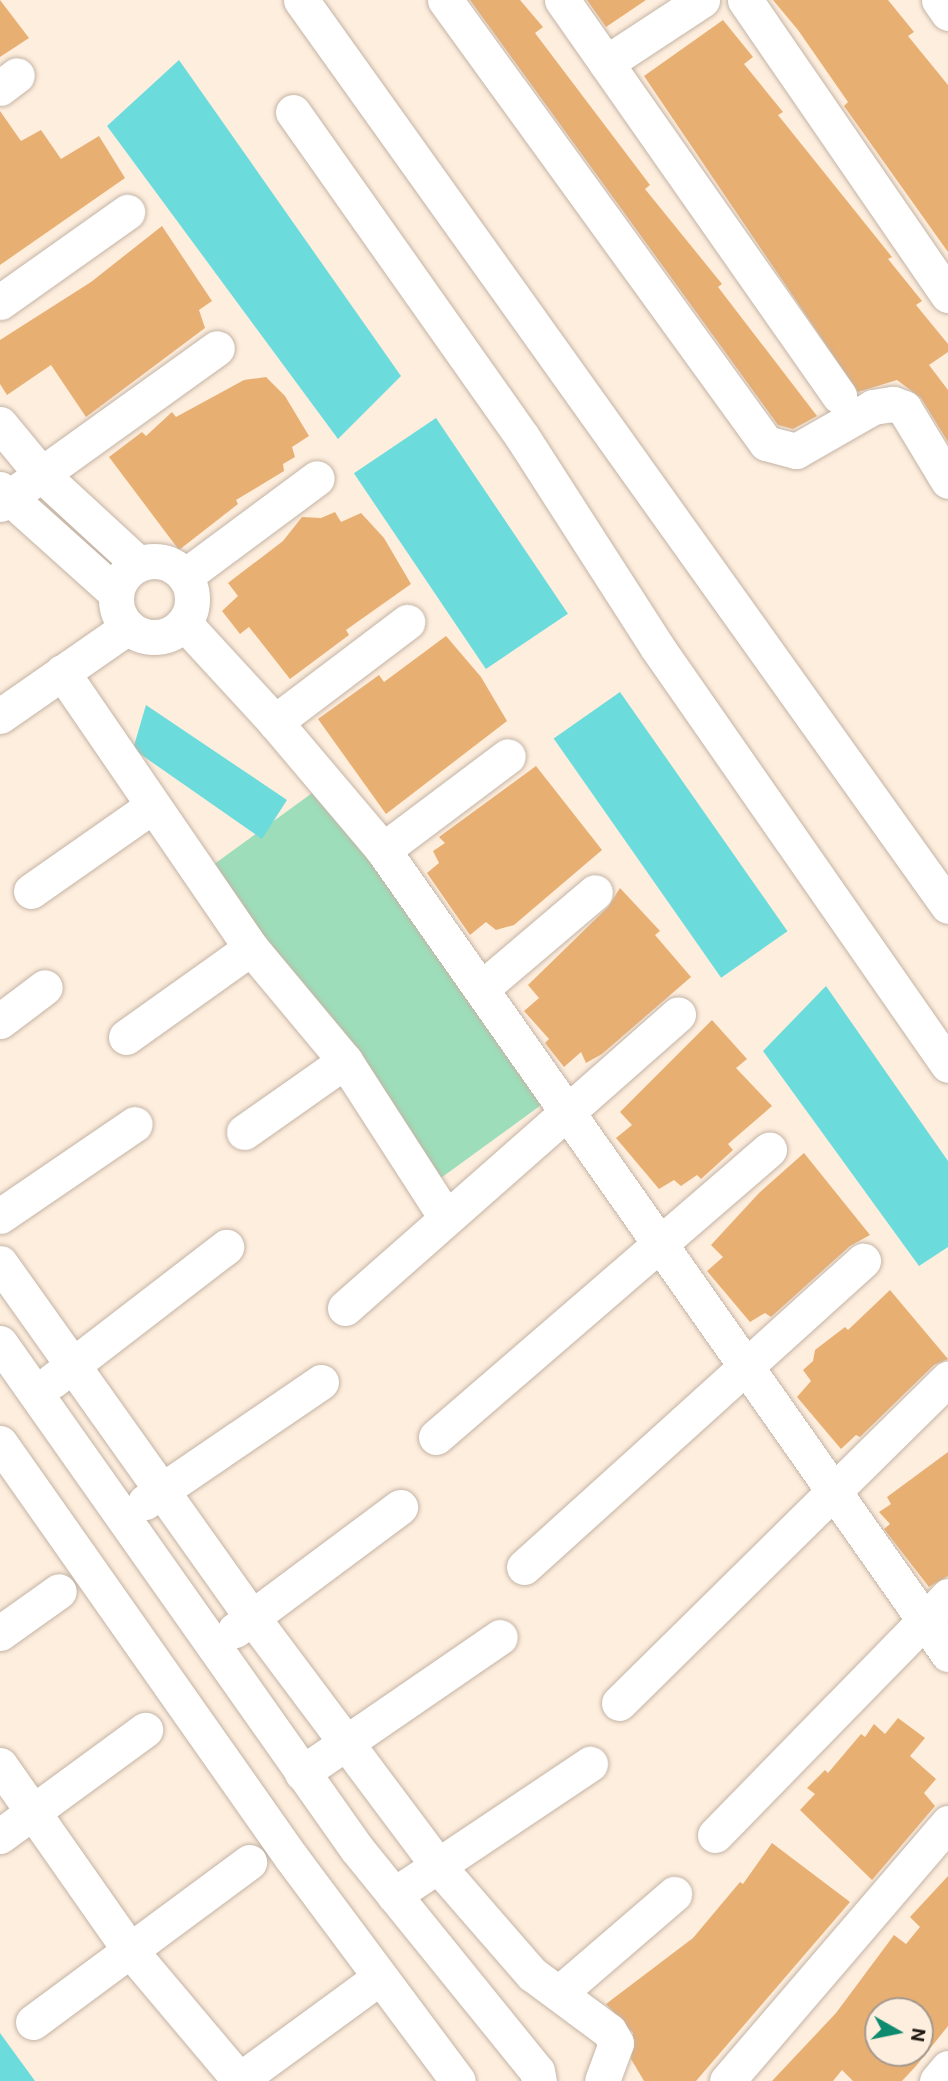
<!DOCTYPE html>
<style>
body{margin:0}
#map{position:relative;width:948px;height:2081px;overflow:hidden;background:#feeede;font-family:Roboto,sans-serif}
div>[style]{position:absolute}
.green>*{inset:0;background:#9dddb9;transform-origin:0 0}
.water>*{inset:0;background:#6cdbdc;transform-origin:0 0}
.building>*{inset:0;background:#e8af73}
.roads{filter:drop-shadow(0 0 2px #c4b4a5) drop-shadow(0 0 2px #c4b4a5)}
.minor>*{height:35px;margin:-17.5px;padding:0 17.5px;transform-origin:17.5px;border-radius:17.5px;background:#fff}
.minor>.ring{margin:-17.5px;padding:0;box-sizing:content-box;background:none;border:35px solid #fff;border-radius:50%}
span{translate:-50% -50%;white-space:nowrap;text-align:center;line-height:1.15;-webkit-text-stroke:6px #feeede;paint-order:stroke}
.north{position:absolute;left:864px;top:1997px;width:70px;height:70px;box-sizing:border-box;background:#feeede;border:2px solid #a4998d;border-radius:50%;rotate:99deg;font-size:19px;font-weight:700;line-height:28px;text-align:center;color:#1e1913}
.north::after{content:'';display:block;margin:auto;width:24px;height:32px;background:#0e8b6e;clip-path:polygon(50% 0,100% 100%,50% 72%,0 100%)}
</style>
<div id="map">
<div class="green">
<i style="left:326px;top:783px;width:387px;height:149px;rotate:54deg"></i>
</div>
<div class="water">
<i style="clip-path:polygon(179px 60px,401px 376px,338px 439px,107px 126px)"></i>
<i style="left:436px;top:418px;width:236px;height:99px;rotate:56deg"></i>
<i style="left:620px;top:692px;width:292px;height:81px;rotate:55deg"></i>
<i style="clip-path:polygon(146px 705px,287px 800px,262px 839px,133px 749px)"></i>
<i style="clip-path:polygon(826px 986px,948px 1161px,948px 1247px,919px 1266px,763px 1051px)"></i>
<i style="clip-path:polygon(0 2033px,35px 2081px,0 2081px)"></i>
</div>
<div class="building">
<i style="clip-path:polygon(0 0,29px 38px,0 57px)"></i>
<i style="clip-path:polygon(470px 0,520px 0,543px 27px,535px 33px,650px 185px,645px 189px,722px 284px,718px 287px,817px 416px,793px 429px,778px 425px)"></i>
<i style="clip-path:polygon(587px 0,646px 0,606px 27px)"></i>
<i style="clip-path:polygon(773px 0,888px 0,914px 32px,908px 36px,948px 85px,948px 252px,844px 106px,848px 102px,798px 30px)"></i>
<i style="clip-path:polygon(723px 20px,753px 57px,744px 64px,783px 112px,778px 115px,892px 257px,888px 259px,922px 301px,916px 305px,948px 344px,948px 352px,929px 365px,948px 390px,948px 442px,921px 398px,897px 380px,858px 392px,644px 76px)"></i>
<i style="clip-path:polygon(0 111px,21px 141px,41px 130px,61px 159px,99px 136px,125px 178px,0 265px)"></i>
<i style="clip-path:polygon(162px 226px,212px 301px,199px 310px,205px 328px,86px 417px,51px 365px,7px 395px,0 384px,0 340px,91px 282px)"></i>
<i style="clip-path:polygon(266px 377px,285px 396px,309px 436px,292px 447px,295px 457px,283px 464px,284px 471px,236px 500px,238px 504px,179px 550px,109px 457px,142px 432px,146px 436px,172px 412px,176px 417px,244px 380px)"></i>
<i style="clip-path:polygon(335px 512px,341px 522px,361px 513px,384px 538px,411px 584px,346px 630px,349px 635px,290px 679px,249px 627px,240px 634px,222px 611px,238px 596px,228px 583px,283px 541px,302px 517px,321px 518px)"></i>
<i style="clip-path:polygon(446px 636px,481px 677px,507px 721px,386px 814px,318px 719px,379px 675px,384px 682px)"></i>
<i style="clip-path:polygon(536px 766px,602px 850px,514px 925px,496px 930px,486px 922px,470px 935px,427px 873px,439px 863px,433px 851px,445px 843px,439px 837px)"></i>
<i style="clip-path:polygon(620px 888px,660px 931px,655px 935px,691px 977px,602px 1054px,586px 1063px,581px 1052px,564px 1067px,545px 1043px,549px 1039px,524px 1011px,539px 998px,528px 985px,608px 907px)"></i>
<i style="clip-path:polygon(712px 1020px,747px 1059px,736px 1068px,772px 1106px,728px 1144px,733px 1150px,701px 1179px,697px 1175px,681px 1186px,674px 1180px,659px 1189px,616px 1138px,632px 1125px,620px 1112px)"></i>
<i style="clip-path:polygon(804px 1153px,870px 1235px,850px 1246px,771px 1317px,765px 1313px,750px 1322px,707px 1271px,723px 1257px,711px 1245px,759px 1193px)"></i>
<i style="clip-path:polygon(890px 1290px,948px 1359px,934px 1365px,860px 1437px,856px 1435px,841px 1449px,797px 1397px,811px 1381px,803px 1370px,813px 1361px,815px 1350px,845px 1327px,848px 1330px)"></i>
<i style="clip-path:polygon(948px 1452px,948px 1576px,929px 1587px,884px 1529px,890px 1524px,879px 1512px,891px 1504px,887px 1497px)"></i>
<i style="clip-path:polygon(898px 1718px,925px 1738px,910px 1756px,936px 1779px,924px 1793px,935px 1806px,872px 1880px,800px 1810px,815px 1794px,807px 1788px,825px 1770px,828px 1773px,861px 1734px,865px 1737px,874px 1724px,885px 1734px)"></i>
<i style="clip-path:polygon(772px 1843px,850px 1902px,696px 2081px,644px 2081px,631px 2059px,633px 2033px,606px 2004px,693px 1938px,740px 1882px,743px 1884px)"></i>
<i style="clip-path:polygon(evenodd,948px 1876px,948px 2026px,916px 2066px,902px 2081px,853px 2081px,842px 2070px,833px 2081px,772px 2081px,836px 2013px,894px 1935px,906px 1944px,920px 1927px,910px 1917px,948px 1876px,878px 2011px,920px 2011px,920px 2053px,878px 2053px,878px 2011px)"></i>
</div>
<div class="roads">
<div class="minor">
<i style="left:301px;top:0;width:1113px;rotate:54.47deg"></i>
<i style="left:445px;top:0;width:547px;rotate:54.07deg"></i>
<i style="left:766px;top:443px;width:31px;rotate:15deg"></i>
<i style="left:796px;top:451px;width:89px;rotate:-29.7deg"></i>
<i style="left:873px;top:407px;width:20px;rotate:-9deg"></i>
<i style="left:893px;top:404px;width:12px;rotate:20deg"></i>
<i style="left:904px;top:408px;width:85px;rotate:58.9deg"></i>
<i style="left:562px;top:0;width:483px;rotate:55deg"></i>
<i style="left:745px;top:0;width:358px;rotate:55.5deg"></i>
<i style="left:939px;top:0;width:16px;rotate:55deg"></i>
<i style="left:606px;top:63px;width:115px;rotate:-33.3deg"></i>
<i style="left:0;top:88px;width:21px;rotate:-37deg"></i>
<i style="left:293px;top:112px;width:395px;rotate:54.8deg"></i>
<i style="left:521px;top:435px;width:252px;rotate:57.3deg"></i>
<i style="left:657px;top:647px;width:509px;rotate:55.16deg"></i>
<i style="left:0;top:302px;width:156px;rotate:-35.3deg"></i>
<i style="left:0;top:424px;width:65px;rotate:50.6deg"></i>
<i style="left:41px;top:474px;width:133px;rotate:42.6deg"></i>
<i style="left:0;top:489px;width:156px;rotate:41.9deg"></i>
<i style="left:0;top:504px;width:267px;rotate:-35.7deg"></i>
<i class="ring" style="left:116px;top:561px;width:41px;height:41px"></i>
<i style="left:185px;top:576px;width:164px;rotate:-36.6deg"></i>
<i style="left:184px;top:623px;width:134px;rotate:47.4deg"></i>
<i style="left:275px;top:722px;width:167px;rotate:49.8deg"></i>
<i style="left:383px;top:850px;width:983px;rotate:54.9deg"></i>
<i style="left:62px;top:672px;width:335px;rotate:55.6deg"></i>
<i style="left:251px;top:948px;width:147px;rotate:50.2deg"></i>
<i style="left:345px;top:1061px;width:184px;rotate:57.2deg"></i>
<i style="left:0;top:716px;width:156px;rotate:-34.8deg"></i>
<i style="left:275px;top:722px;width:166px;rotate:-37.1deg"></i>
<i style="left:383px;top:850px;width:156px;rotate:-36.9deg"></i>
<i style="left:31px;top:891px;width:146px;rotate:-35deg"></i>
<i style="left:482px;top:988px;width:148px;rotate:-40.3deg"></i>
<i style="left:0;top:1021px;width:56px;rotate:-37.1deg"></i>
<i style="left:126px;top:1037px;width:153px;rotate:-35.5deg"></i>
<i style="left:244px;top:1132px;width:123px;rotate:-35.1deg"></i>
<i style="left:0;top:1216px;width:163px;rotate:-34.3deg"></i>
<i style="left:0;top:1263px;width:435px;rotate:54.6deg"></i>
<i style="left:252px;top:1617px;width:311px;rotate:53.2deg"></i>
<i style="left:438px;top:1866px;width:143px;rotate:49deg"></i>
<i style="left:532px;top:1974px;width:96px;rotate:36.5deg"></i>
<i style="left:609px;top:2031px;width:14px;rotate:60deg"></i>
<i style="left:616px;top:2043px;width:40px;rotate:110.2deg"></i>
<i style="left:345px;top:1308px;width:444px;rotate:-41.4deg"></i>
<i style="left:0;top:1343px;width:619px;rotate:54.8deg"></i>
<i style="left:357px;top:1849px;width:286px;rotate:51deg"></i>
<i style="left:537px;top:2071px;width:10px;rotate:79deg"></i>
<i style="left:52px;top:1381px;width:220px;rotate:-37.6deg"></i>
<i style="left:436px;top:1437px;width:440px;rotate:-40.8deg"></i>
<i style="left:0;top:1443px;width:506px;rotate:54.9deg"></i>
<i style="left:291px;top:1857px;width:279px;rotate:53.3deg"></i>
<i style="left:145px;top:1502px;width:213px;rotate:-34.3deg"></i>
<i style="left:524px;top:1567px;width:457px;rotate:-42.1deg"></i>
<i style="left:235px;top:1630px;width:206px;rotate:-36.7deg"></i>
<i style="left:0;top:1633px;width:72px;rotate:-35.4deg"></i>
<i style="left:619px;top:1703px;width:462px;rotate:-44.6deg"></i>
<i style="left:0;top:1765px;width:225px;rotate:55deg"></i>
<i style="left:129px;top:1949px;width:172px;rotate:49.9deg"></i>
<i style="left:302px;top:1773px;width:240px;rotate:-34.5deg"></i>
<i style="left:715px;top:1835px;width:334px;rotate:-45.7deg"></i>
<i style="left:0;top:1836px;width:180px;rotate:-36.2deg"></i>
<i style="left:394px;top:1895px;width:236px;rotate:-33.8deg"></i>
<i style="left:559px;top:1993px;width:152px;rotate:-40.7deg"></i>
<i style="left:33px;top:2022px;width:269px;rotate:-36.5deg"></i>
<i style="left:238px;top:2081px;width:162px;rotate:-36.2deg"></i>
<i style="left:727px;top:2081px;width:340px;rotate:-49.4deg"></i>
<i style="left:937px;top:2081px;width:17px;rotate:-50deg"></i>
</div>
</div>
<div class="north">N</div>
</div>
